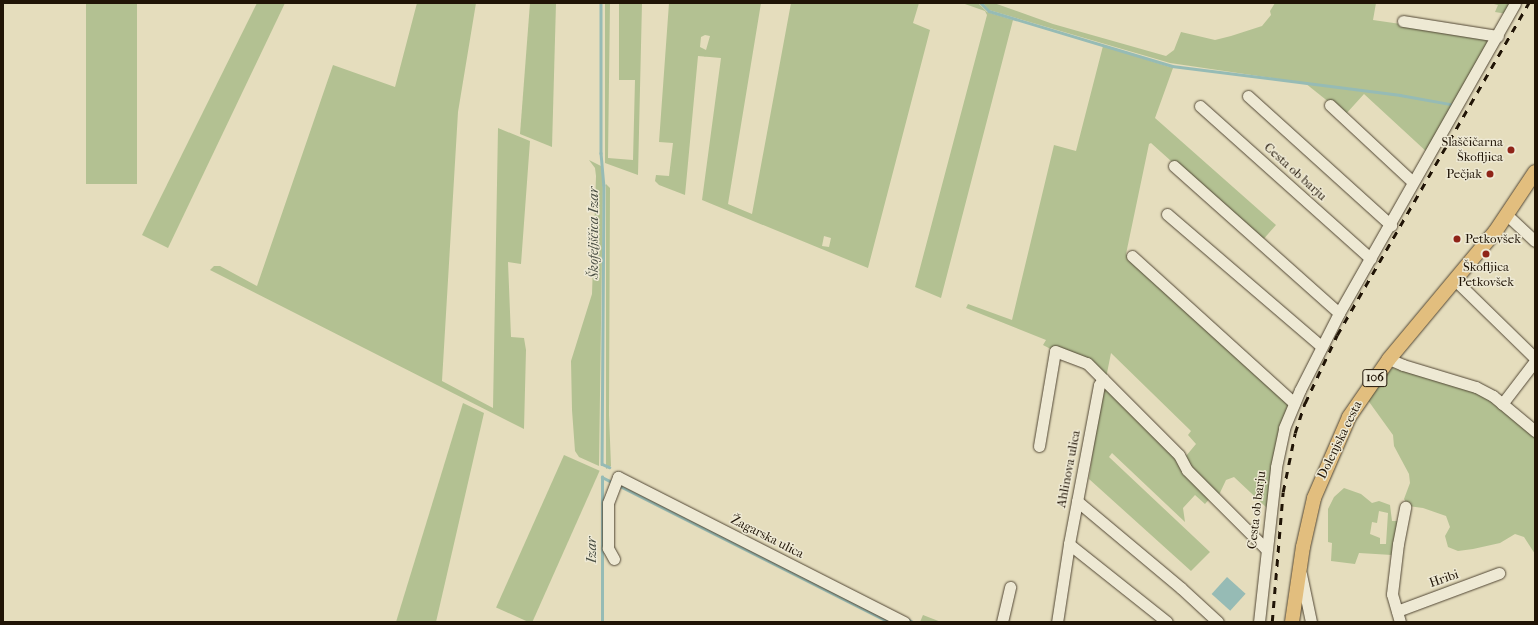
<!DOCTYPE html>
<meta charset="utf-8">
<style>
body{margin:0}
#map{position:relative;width:1538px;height:625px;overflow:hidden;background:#e5ddbd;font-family:"IM FELL French Canon",serif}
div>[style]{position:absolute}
.green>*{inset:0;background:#b3c192;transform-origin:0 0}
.water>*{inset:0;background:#96bbb5;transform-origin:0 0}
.stream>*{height:2.5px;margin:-1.25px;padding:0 1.25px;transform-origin:1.25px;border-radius:1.25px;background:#96bbb5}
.roads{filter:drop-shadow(0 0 1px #514634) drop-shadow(0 0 1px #514634)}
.minor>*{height:11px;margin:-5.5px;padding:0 5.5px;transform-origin:5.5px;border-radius:5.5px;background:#eee9d4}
.major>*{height:14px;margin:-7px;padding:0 7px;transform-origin:7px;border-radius:7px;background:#e2be7e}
.rail>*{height:2.5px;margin-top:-1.25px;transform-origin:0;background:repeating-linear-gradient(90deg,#201406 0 7px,transparent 0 14px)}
.dots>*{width:11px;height:11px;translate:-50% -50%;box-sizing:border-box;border:2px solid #eee9d4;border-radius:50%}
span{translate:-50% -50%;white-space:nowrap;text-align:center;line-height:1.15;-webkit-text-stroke:3px #eee9d4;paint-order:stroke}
.shield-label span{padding:1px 3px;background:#eee9d4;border:1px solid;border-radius:3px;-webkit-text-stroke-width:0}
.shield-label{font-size:12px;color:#201406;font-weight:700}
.poi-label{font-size:13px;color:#201406}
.right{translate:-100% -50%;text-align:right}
.left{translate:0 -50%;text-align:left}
.street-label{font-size:13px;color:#201406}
.water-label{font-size:14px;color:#494e43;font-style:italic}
.frame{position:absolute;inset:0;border:4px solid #201406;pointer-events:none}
</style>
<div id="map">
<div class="green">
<i style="left:86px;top:3px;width:51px;height:181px"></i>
<i style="clip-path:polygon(257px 3px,285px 3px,168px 248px,142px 235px)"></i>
<i style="clip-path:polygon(417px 3px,476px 3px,458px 112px,442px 381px,493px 408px,498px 128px,530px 141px,521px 264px,508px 262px,511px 337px,524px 338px,526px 350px,524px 429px,210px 270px,214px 266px,220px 266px,257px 286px,333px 65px,395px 87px)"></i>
<i style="clip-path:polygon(530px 3px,556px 3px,552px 147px,520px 134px)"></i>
<i style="clip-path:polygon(605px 3px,610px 3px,608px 158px,633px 160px,635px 80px,619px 80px,619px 3px,642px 3px,638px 175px,605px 163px)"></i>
<i style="clip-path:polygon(evenodd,669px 3px,761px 3px,728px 204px,752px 214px,791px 3px,919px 3px,913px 23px,930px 30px,868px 268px,702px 200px,721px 58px,698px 56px,685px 195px,659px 185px,655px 181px,656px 175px,669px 176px,673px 143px,659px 142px,669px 3px,705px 35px,710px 36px,706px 50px,700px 47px,701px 37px,705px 35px,669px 3px,824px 236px,831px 238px,829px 247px,822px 246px,824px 236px)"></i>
<i style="clip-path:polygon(962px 3px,978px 3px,987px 12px,1013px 20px,941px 298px,915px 287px,987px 15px,985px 11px)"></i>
<i style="clip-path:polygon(983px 3px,994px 3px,1053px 24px,1166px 56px,1174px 50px,1181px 32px,1215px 40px,1231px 36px,1262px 26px,1271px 15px,1270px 11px,1275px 3px,1376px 3px,1373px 20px,1490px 37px,1428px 153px,1364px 94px,1345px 115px,1305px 83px,1170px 63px,989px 10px)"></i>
<i style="clip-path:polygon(1490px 3px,1513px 3px,1507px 14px,1495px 12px,1498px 5px)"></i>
<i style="clip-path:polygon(1103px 46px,1173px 68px,1155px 118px,1276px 225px,1261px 242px,1151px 143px,1149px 144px,1126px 254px,1290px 404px,1267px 508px,1234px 477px,1226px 480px,1218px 497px,1189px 467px,1186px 456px,1196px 444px,1188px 435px,1191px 431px,1111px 353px,1106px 378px,1043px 345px,1046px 340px,966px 308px,968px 304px,1012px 320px,1054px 145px,1076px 151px)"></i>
<i style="clip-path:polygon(589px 160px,601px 166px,603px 179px,599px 466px,579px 457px,575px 451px,572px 410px,571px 361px,592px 294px,596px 176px,595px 168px)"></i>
<i style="clip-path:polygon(606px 184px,610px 188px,609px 415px,611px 466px,606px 469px)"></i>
<i style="clip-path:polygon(1392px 368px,1416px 371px,1479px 389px,1535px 434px,1535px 554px,1524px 537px,1515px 534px,1500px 543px,1473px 549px,1458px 551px,1448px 547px,1445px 536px,1450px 527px,1446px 516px,1423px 508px,1408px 506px,1404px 499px,1410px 483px,1409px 474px,1394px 446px,1393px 435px,1367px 399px)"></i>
<i style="clip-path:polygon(1105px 386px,1181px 463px,1211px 497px,1205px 504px,1195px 495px,1183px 508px,1185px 522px,1112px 453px,1109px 457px,1210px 552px,1191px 571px,1089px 479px,1101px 391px)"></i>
<i style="clip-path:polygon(463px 403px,484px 413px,436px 622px,396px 622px)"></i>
<i style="left:564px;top:455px;width:39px;height:167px;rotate:24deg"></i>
<i style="clip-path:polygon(evenodd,1344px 488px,1361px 494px,1372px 503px,1379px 501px,1390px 505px,1392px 521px,1398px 521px,1392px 555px,1359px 553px,1355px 564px,1331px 561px,1332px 543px,1328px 542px,1328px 509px,1334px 497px,1344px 488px,1379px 511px,1388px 513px,1386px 544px,1380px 544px,1380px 538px,1370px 534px,1372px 522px,1377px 523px,1379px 511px)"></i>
<i style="clip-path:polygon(923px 615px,941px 622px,920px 622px)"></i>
</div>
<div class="water">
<i style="left:1227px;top:577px;width:25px;height:23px;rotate:42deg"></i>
</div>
<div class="stream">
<i style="left:601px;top:3px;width:150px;rotate:90deg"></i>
<i style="left:601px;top:153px;width:32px;rotate:85deg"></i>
<i style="left:604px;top:185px;width:279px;rotate:90.4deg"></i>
<i style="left:602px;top:464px;width:8px;rotate:23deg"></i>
<i style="left:981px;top:3px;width:11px;rotate:45deg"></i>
<i style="left:989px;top:11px;width:191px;rotate:16.7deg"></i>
<i style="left:1172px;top:66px;width:230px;rotate:7.2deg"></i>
<i style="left:1400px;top:95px;width:51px;rotate:10.2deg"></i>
<i style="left:620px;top:486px;width:301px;rotate:26.8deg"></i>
<i style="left:907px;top:619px;width:7px;rotate:27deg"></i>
<i style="left:602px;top:622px;width:145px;rotate:-90deg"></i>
<i style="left:602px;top:477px;width:11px;rotate:27deg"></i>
</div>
<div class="roads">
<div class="minor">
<i style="left:1403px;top:21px;width:96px;rotate:9deg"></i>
<i style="left:1248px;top:96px;width:193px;rotate:42.1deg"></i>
<i style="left:1330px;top:105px;width:113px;rotate:42.9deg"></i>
<i style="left:1200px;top:106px;width:229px;rotate:41.8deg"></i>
<i style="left:1174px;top:166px;width:221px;rotate:41.7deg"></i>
<i style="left:1167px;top:214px;width:203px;rotate:40.6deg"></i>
<i style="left:1507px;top:215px;width:38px;rotate:43deg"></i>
<i style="left:1132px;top:256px;width:219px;rotate:42.2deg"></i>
<i style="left:1455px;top:280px;width:112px;rotate:44.3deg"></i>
<i style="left:1389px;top:359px;width:15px;rotate:23deg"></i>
<i style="left:1403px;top:365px;width:76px;rotate:16.8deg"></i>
<i style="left:1476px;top:387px;width:19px;rotate:28deg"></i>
<i style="left:1493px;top:396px;width:55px;rotate:39.8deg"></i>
<i style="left:1103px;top:379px;width:107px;rotate:45deg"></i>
<i style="left:1179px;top:455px;width:17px;rotate:62deg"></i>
<i style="left:1187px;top:470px;width:112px;rotate:45deg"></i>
<i style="left:1502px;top:404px;width:54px;rotate:-52.5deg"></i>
<i style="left:1039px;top:446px;width:96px;rotate:-80.4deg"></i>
<i style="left:1055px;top:351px;width:34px;rotate:21deg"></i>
<i style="left:1087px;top:363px;width:23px;rotate:45deg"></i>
<i style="left:1103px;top:379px;width:7px;rotate:124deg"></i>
<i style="left:1099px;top:385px;width:162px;rotate:100.7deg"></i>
<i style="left:1069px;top:544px;width:79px;rotate:98.7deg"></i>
<i style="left:1077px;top:501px;width:136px;rotate:39.9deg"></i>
<i style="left:1181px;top:588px;width:50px;rotate:42.6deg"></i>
<i style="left:1069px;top:544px;width:125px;rotate:38.5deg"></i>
<i style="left:614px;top:559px;width:13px;rotate:-119deg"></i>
<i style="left:608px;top:548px;width:45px;rotate:-90deg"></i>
<i style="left:608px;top:503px;width:28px;rotate:-69deg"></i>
<i style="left:618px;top:477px;width:321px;rotate:26.9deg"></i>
<i style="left:1301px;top:574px;width:49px;rotate:78.2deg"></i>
<i style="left:1397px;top:611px;width:109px;rotate:-20.4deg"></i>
<i style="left:1002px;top:622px;width:36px;rotate:-77deg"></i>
<i style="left:1259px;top:622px;width:156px;rotate:-83.7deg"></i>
<i style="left:1276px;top:467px;width:40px;rotate:-78deg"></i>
<i style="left:1284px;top:428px;width:41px;rotate:-67.2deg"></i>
<i style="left:1300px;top:390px;width:86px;rotate:-63.1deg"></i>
<i style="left:1339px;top:313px;width:356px;rotate:-60.4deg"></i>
<i style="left:1400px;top:622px;width:29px;rotate:-106deg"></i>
<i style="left:1392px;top:594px;width:50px;rotate:-83.2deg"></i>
<i style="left:1398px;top:544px;width:38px;rotate:-79deg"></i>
</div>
<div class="major">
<i style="left:1292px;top:622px;width:76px;rotate:-81.7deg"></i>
<i style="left:1303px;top:547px;width:50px;rotate:-77.3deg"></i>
<i style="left:1314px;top:498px;width:88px;rotate:-66.6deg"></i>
<i style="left:1349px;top:417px;width:70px;rotate:-55.4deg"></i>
<i style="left:1389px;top:359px;width:165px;rotate:-50.2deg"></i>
<i style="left:1495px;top:232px;width:72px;rotate:-56.3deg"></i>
</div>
</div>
<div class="rail">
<i style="left:1272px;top:622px;width:130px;rotate:-85.2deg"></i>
<i style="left:1283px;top:492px;width:60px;rotate:-78.5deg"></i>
<i style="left:1295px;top:433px;width:32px;rotate:-72deg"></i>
<i style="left:1305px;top:403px;width:75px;rotate:-64.8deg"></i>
<i style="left:1337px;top:335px;width:384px;rotate:-60deg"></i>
</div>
<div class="dots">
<i style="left:1511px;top:150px;background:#8f2418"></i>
<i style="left:1490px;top:174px;background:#8f2418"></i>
<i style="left:1457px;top:239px;background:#8f2418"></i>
<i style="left:1486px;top:254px;background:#8f2418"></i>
</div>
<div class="shield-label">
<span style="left:1375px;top:378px">106</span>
</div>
<div class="poi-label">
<span class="right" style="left:1503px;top:150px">Slaščičarna<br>Škofljica</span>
<span class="right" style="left:1482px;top:174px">Pečjak</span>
<span class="left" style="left:1465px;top:239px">Petkovšek</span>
<span style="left:1486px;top:275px">Škofljica<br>Petkovšek</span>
</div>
<div class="street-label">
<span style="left:1295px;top:172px;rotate:42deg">Cesta ob barju</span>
<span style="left:1340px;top:440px;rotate:-64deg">Dolenjska cesta</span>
<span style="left:1069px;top:469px;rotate:-79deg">Ahlinova ulica</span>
<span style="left:1257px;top:510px;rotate:-83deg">Cesta ob barju</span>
<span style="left:767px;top:537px;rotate:27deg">Žagarska ulica</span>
<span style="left:1444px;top:579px;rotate:-19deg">Hribi</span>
</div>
<div class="water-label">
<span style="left:594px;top:233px;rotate:-90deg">Škofeljščica Izar</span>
<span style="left:592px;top:550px;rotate:-90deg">Izar</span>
</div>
<div class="frame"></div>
</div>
